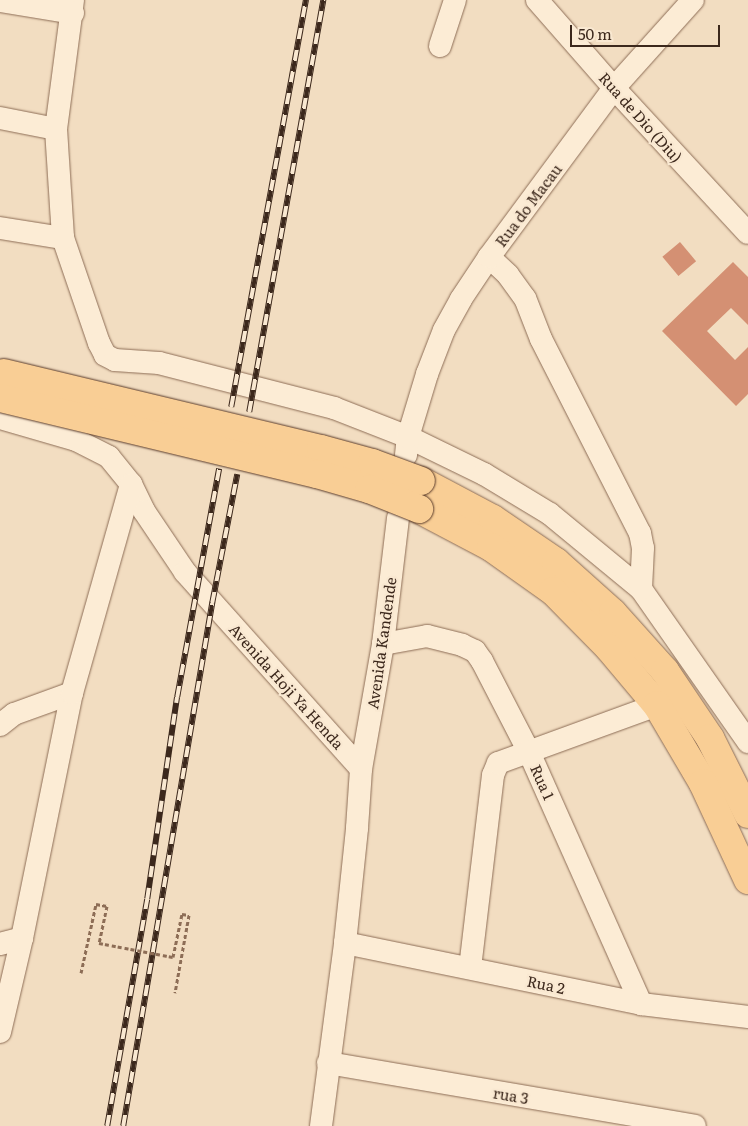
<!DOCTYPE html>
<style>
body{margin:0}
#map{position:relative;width:748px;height:1126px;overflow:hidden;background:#f2ddc1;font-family:Literata,serif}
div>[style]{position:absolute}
.building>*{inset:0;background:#d49073;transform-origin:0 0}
.path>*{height:3px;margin-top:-1.5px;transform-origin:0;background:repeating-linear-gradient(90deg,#8d6d56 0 4px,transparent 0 6.5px)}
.roads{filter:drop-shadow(0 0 1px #8d6d56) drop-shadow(0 0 1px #8d6d56)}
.minor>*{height:22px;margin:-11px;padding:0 11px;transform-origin:11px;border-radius:11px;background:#fcecd5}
.major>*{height:28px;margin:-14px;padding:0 14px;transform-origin:14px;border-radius:14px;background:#f9ce95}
.rail>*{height:5.5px;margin-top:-2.75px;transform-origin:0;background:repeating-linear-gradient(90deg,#f9e8d1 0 11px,#3c281c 0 22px);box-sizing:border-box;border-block:1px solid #3c281c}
.path-bridge>*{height:3px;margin-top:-1.5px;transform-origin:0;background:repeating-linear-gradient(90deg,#8d6d56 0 4px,transparent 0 6.5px)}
.bridges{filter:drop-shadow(0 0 1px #5b3c2b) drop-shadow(0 0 1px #5b3c2b)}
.major-bridge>*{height:28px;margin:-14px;padding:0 14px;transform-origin:14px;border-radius:14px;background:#f9ce95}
span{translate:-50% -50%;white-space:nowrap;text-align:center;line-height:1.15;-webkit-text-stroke:4.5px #f9e8d1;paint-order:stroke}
.street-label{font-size:15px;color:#3c281c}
.scale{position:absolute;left:570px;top:25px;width:150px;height:22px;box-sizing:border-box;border:2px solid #3c281c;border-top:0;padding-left:6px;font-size:15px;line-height:18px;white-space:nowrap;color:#3c281c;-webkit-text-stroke:4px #f9e8d1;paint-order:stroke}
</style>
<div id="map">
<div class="building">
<i style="left:680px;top:242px;width:25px;height:23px;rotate:50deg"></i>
<i style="clip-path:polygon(733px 262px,748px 277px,748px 325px,731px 308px,707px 331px,735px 360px,748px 347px,748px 394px,736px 406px,662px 331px)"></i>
</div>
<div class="path">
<i style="left:173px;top:957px;width:44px;rotate:-78.2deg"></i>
<i style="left:182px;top:914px;width:7px;rotate:8deg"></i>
<i style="left:189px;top:915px;width:79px;rotate:100.2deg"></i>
<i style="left:81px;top:973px;width:71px;rotate:-77.7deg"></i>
<i style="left:96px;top:904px;width:11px;rotate:10deg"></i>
<i style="left:107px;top:906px;width:38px;rotate:102deg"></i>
</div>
<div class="roads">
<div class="minor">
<i style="left:73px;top:0;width:130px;rotate:97.5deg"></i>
<i style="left:56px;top:129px;width:109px;rotate:86.3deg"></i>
<i style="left:63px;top:238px;width:111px;rotate:71.1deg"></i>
<i style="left:99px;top:343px;width:13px;rotate:63deg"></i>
<i style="left:105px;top:355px;width:11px;rotate:27deg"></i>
<i style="left:115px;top:360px;width:44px;rotate:3.9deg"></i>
<i style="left:159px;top:363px;width:181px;rotate:14.4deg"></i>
<i style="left:334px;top:408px;width:79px;rotate:21.4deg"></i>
<i style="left:408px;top:437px;width:85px;rotate:26deg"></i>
<i style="left:484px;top:474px;width:77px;rotate:31.2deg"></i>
<i style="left:550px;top:514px;width:118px;rotate:39.5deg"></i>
<i style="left:641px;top:589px;width:187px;rotate:55deg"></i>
<i style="left:537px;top:0;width:117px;rotate:48.8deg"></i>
<i style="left:614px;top:88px;width:197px;rotate:47.3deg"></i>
<i style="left:0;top:1px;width:74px;rotate:9.3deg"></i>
<i style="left:440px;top:46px;width:48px;rotate:-71.9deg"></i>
<i style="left:0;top:118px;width:57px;rotate:11.1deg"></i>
<i style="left:0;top:228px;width:64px;rotate:9deg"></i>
<i style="left:489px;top:257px;width:26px;rotate:43deg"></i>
<i style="left:508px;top:275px;width:29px;rotate:54deg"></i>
<i style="left:525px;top:298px;width:44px;rotate:68.7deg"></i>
<i style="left:541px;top:339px;width:218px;rotate:63deg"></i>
<i style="left:640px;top:533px;width:15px;rotate:79deg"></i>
<i style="left:643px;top:548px;width:41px;rotate:92.8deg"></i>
<i style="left:0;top:418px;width:79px;rotate:16.1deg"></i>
<i style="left:76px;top:440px;width:37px;rotate:27deg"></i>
<i style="left:109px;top:457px;width:35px;rotate:51deg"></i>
<i style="left:131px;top:484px;width:30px;rotate:64deg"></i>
<i style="left:144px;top:511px;width:73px;rotate:56.1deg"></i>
<i style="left:185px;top:572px;width:264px;rotate:48.2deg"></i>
<i style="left:406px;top:455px;width:18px;rotate:-84deg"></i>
<i style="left:408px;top:437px;width:66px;rotate:-73.2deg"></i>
<i style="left:427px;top:374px;width:47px;rotate:-68.9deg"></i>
<i style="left:444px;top:330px;width:35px;rotate:-61deg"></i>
<i style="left:461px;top:299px;width:50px;rotate:-56.3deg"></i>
<i style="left:489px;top:257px;width:210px;rotate:-53.5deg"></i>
<i style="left:614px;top:88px;width:118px;rotate:-48.1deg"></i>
<i style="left:383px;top:644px;width:45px;rotate:-10.3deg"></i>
<i style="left:427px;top:636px;width:36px;rotate:14deg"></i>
<i style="left:462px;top:645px;width:14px;rotate:25deg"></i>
<i style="left:475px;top:651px;width:12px;rotate:55deg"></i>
<i style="left:482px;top:661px;width:102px;rotate:62.7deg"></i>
<i style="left:529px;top:752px;width:276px;rotate:66deg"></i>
<i style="left:0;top:725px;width:18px;rotate:-38deg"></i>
<i style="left:14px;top:714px;width:62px;rotate:-19.9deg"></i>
<i style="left:345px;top:943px;width:302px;rotate:11.6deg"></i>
<i style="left:641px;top:1004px;width:108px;rotate:6.9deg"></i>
<i style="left:0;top:944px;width:23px;rotate:-15deg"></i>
<i style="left:470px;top:968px;width:194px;rotate:-83.2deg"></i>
<i style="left:493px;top:775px;width:13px;rotate:-67deg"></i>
<i style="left:498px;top:763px;width:169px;rotate:-20deg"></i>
<i style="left:0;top:1032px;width:97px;rotate:-76.8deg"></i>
<i style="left:22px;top:938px;width:250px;rotate:-78.5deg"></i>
<i style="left:72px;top:693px;width:217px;rotate:-74.2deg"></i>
<i style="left:328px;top:1063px;width:372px;rotate:9.7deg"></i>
<i style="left:321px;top:1126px;width:185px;rotate:-82.5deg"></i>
<i style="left:345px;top:943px;width:116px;rotate:-84deg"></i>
<i style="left:357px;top:828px;width:59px;rotate:-86.1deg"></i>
<i style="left:361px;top:769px;width:127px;rotate:-80deg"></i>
<i style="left:383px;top:644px;width:127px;rotate:-83.2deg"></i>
</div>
<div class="major">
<i style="left:421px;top:481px;width:81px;rotate:27.8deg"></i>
<i style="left:493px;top:519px;width:76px;rotate:34.3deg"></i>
<i style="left:556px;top:562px;width:76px;rotate:41.8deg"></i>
<i style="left:613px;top:613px;width:78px;rotate:48.1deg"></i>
<i style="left:665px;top:671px;width:81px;rotate:56.1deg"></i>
<i style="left:710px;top:738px;width:85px;rotate:63.4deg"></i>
<i style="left:419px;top:509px;width:81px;rotate:27.8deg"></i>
<i style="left:491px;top:547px;width:76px;rotate:35.4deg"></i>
<i style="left:553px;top:591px;width:80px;rotate:45.5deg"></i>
<i style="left:609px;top:648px;width:75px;rotate:49.9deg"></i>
<i style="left:657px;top:705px;width:91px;rotate:59.5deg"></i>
<i style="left:703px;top:783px;width:107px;rotate:65.1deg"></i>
</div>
</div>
<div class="rail">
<i style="left:231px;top:407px;width:414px;rotate:-79.6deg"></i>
<i style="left:249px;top:412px;width:419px;rotate:-79.8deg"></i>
<i style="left:107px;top:1126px;width:230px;rotate:-80deg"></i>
<i style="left:147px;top:899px;width:204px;rotate:-81.6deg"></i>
<i style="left:177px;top:697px;width:232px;rotate:-79.6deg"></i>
<i style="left:123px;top:1126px;width:531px;rotate:-80.34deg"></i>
<i style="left:212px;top:603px;width:131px;rotate:-79deg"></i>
</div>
<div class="path-bridge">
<i style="left:99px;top:943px;width:75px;rotate:10.7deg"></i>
</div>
<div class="bridges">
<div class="major-bridge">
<i style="left:4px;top:373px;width:326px;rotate:13.5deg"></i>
<i style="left:321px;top:449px;width:53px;rotate:15.4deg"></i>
<i style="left:372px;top:463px;width:52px;rotate:20.2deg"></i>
<i style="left:0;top:398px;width:326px;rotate:13.5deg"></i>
<i style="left:317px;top:474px;width:54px;rotate:16.1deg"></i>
<i style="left:369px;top:489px;width:54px;rotate:21.8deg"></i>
</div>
</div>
<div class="street-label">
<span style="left:641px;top:117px;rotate:48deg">Rua de Dio (Diu)</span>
<span style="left:528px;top:205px;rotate:-53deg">Rua do Macau</span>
<span style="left:381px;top:643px;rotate:-82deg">Avenida Kandende</span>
<span style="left:287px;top:686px;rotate:48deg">Avenida Hoji Ya Henda</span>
<span style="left:543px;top:782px;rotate:66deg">Rua 1</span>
<span style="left:546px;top:984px;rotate:12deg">Rua 2</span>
<span style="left:511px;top:1095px;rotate:10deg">rua 3</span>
</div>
<div class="scale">50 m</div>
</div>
